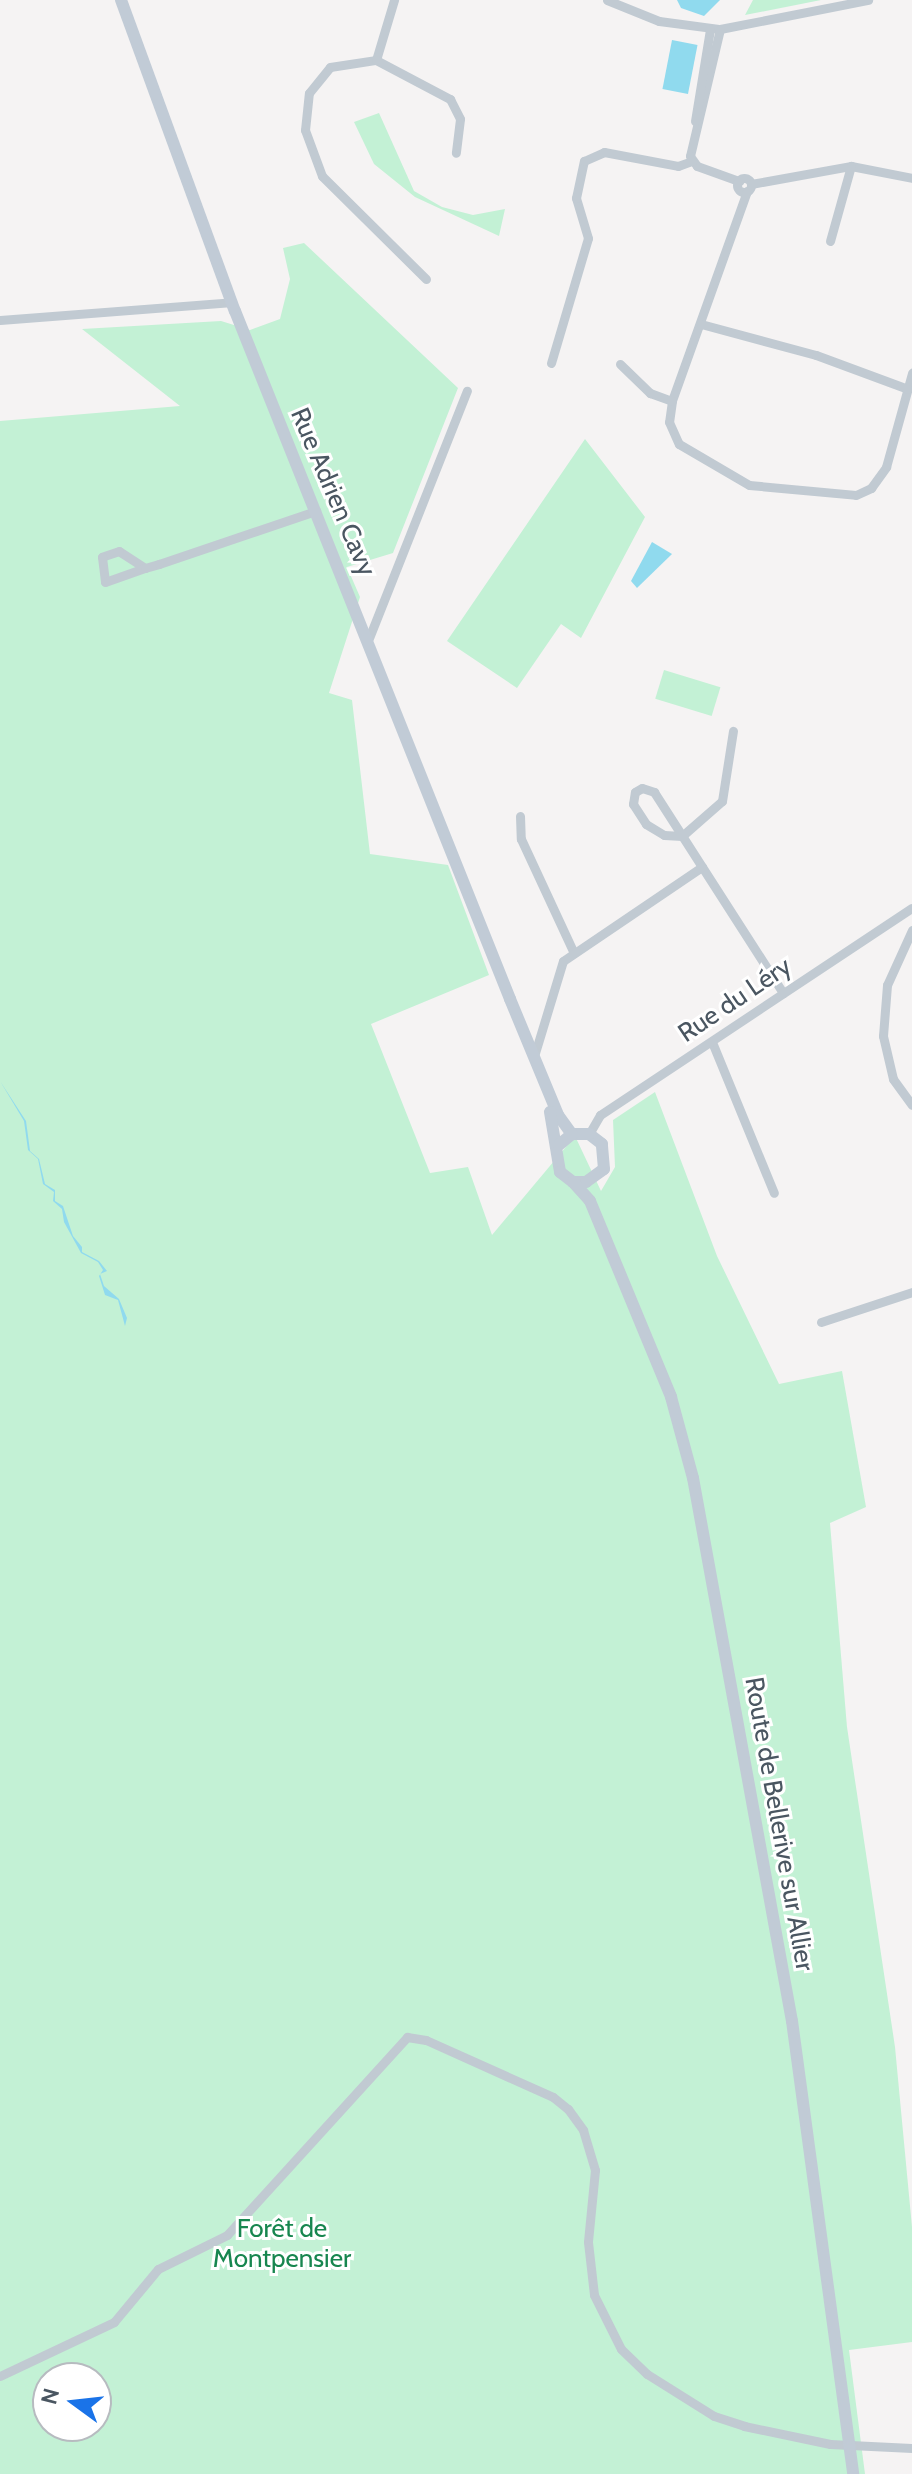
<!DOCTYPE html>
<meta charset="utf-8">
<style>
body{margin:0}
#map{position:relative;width:912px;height:2474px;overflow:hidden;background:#f5f3f3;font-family:Cabin,sans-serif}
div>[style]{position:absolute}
.green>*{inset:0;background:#c3f1d5;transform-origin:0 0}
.water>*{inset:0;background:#90daee;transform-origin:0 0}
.minor>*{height:9px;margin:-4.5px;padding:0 4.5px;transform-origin:4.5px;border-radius:4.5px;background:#c1cad2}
.minor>.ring{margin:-4.5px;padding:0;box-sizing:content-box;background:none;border:9px solid #c1cad2;border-radius:50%}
.secondary>*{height:12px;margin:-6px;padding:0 6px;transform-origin:6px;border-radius:6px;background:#c1cbd6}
span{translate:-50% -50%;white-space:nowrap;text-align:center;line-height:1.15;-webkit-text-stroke:6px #fff;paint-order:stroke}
.street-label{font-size:26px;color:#4a5661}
.park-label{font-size:26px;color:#17864f}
.north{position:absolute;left:32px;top:2362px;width:80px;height:80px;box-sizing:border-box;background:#fff;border:2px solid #b7bbc0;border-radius:50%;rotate:285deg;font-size:22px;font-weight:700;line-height:32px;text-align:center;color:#4a5661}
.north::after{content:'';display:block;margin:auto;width:28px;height:36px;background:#1a73e8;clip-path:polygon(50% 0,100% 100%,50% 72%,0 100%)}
</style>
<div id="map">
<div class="green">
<i style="clip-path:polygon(753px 0,821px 0,745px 15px)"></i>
<i style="clip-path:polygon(379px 113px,414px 191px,442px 207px,473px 215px,505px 209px,499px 236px,415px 197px,374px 164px,354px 122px)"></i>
<i style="clip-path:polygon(evenodd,304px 243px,458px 388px,393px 553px,347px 567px,360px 597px,329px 693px,352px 700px,370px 854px,448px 865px,489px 975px,371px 1024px,430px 1173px,468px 1167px,492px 1235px,575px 1136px,601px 1191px,615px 1167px,613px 1120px,655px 1092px,717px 1256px,779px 1384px,842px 1371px,866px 1507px,830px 1523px,847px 1727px,895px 2047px,912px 2227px,912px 2342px,849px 2350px,865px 2474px,0 2474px,0 421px,180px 406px,82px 329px,221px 321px,250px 330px,280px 319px,290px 279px,283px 248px,304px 243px,48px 2378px,96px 2378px,96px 2426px,48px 2426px,48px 2378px)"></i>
<i style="clip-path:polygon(585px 439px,645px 517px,581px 638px,561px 624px,517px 688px,447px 641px)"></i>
<i style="left:664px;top:670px;width:59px;height:30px;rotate:17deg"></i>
</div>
<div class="water">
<i style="clip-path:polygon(677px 0,720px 0,704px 16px,681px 8px)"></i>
<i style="left:672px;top:40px;width:26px;height:50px;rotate:11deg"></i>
<i style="clip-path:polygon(652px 542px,672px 554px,637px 588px,631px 581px)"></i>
<i style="clip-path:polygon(0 1081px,26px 1121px,30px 1151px,39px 1159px,45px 1184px,55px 1190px,55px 1201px,63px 1206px,73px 1236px,82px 1247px,82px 1252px,99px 1261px,107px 1271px,100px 1274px,104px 1286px,119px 1299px,127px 1318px,125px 1326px,118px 1300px,105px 1295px,99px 1276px,103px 1270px,98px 1262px,81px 1253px,64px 1222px,62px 1209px,53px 1201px,54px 1192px,43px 1184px,38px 1159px,28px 1150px,24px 1121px)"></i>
</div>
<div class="minor">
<i style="left:607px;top:0;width:56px;rotate:22deg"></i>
<i style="left:659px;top:21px;width:62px;rotate:7.5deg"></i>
<i style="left:720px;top:29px;width:151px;rotate:-11.1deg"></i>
<i style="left:720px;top:29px;width:130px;rotate:103.3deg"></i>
<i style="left:690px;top:156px;width:12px;rotate:55deg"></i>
<i style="left:697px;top:166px;width:45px;rotate:19.7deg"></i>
<i style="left:376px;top:60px;width:63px;rotate:-73.3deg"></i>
<i style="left:695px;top:121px;width:93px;rotate:-80.7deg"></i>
<i class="ring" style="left:737px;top:178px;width:5px;height:5px"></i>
<i style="left:751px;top:184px;width:102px;rotate:-10.2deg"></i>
<i style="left:851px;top:166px;width:62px;rotate:11.1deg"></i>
<i style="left:747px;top:191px;width:223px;rotate:109.7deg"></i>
<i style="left:672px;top:401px;width:21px;rotate:98deg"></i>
<i style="left:669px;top:422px;width:24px;rotate:66deg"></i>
<i style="left:679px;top:444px;width:81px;rotate:30.4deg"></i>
<i style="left:749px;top:485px;width:107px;rotate:5.3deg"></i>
<i style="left:856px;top:495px;width:17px;rotate:-25deg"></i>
<i style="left:871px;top:488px;width:26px;rotate:-54deg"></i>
<i style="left:886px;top:467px;width:98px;rotate:-74.5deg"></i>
<i style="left:830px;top:241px;width:78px;rotate:-74.4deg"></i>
<i style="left:426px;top:279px;width:146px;rotate:-135.3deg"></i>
<i style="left:322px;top:176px;width:49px;rotate:-110.3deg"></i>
<i style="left:305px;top:130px;width:37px;rotate:-84deg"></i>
<i style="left:309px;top:93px;width:33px;rotate:-51deg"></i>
<i style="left:330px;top:67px;width:47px;rotate:-8.7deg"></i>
<i style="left:376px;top:60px;width:84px;rotate:27.8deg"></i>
<i style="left:450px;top:99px;width:22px;rotate:63deg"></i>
<i style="left:460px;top:119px;width:34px;rotate:97deg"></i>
<i style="left:0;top:320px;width:233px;rotate:-4.4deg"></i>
<i style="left:701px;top:324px;width:119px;rotate:15.1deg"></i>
<i style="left:816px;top:355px;width:98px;rotate:20.3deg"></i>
<i style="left:551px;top:363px;width:130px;rotate:-73.5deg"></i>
<i style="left:588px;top:238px;width:42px;rotate:-106.7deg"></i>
<i style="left:576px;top:198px;width:38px;rotate:-78deg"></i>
<i style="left:584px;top:161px;width:22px;rotate:-24deg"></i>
<i style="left:604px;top:152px;width:75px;rotate:10.7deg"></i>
<i style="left:678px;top:166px;width:15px;rotate:-20deg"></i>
<i style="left:620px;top:364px;width:42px;rotate:44deg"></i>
<i style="left:650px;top:393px;width:23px;rotate:20deg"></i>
<i style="left:145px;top:568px;width:31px;rotate:-147deg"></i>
<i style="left:119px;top:551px;width:18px;rotate:161deg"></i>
<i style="left:102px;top:557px;width:25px;rotate:83deg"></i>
<i style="left:105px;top:582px;width:42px;rotate:-19.3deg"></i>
<i style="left:145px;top:568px;width:15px;rotate:-16deg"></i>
<i style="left:159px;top:564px;width:166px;rotate:-18.7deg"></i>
<i style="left:369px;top:638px;width:266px;rotate:-68.4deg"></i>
<i style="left:520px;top:816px;width:23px;rotate:88deg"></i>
<i style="left:521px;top:839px;width:123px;rotate:65.1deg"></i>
<i style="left:682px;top:836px;width:18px;rotate:-177deg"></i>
<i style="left:664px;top:835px;width:21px;rotate:-149deg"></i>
<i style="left:646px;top:824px;width:24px;rotate:-123deg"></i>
<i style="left:633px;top:804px;width:12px;rotate:-81deg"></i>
<i style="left:635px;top:792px;width:8px;rotate:-30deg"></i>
<i style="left:642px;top:788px;width:13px;rotate:18deg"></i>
<i style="left:654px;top:792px;width:239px;rotate:57.3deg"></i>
<i style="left:682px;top:836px;width:53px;rotate:-41.2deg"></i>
<i style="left:722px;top:801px;width:71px;rotate:-81.1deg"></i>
<i style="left:912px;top:930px;width:60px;rotate:114.4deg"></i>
<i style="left:887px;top:985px;width:51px;rotate:94.5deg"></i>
<i style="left:883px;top:1036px;width:44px;rotate:76.9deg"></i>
<i style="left:893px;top:1079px;width:32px;rotate:54deg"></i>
<i style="left:712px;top:1042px;width:163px;rotate:67.7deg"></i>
<i style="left:535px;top:1053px;width:96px;rotate:-73.1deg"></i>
<i style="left:563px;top:961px;width:168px;rotate:-34.1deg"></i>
<i style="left:589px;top:1134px;width:22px;rotate:-60deg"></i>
<i style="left:600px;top:1115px;width:374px;rotate:-33.6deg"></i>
<i style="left:821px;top:1322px;width:96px;rotate:-18.2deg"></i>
<i style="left:0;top:2376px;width:126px;rotate:-25.3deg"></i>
<i style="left:114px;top:2322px;width:69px;rotate:-50.3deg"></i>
<i style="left:158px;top:2269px;width:77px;rotate:-26.2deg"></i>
<i style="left:227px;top:2235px;width:268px;rotate:-47.7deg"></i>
<i style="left:407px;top:2037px;width:19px;rotate:9deg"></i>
<i style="left:426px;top:2040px;width:139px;rotate:24.2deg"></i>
<i style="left:553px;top:2097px;width:19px;rotate:39deg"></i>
<i style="left:568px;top:2109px;width:26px;rotate:54deg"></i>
<i style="left:583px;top:2130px;width:42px;rotate:73.3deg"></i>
<i style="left:595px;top:2170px;width:72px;rotate:95.6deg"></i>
<i style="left:588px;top:2242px;width:53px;rotate:83.5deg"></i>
<i style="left:594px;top:2295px;width:60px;rotate:63.4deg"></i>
<i style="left:621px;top:2349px;width:36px;rotate:44deg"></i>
<i style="left:647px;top:2374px;width:79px;rotate:32.1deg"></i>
<i style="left:714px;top:2416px;width:32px;rotate:18deg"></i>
<i style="left:744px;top:2426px;width:88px;rotate:11.8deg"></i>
<i style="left:830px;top:2444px;width:82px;rotate:2.8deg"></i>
</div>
<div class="secondary">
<i style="left:121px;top:0;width:331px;rotate:69.9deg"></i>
<i style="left:235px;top:311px;width:741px;rotate:68.21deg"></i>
<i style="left:510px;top:999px;width:126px;rotate:67.5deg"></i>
<i style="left:558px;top:1115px;width:24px;rotate:54deg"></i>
<i style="left:550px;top:1112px;width:61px;rotate:80.5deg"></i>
<i style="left:560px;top:1172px;width:16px;rotate:38deg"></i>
<i style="left:573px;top:1182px;width:13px"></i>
<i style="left:586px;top:1182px;width:22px;rotate:-36deg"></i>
<i style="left:604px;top:1169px;width:25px;rotate:-95deg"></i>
<i style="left:602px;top:1144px;width:16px;rotate:-142deg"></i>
<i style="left:589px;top:1134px;width:17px;rotate:180deg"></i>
<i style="left:572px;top:1134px;width:17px;rotate:140deg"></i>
<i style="left:573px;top:1182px;width:25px;rotate:48deg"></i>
<i style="left:590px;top:1201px;width:212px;rotate:67.5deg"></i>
<i style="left:671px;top:1397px;width:84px;rotate:74.8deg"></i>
<i style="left:693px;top:1478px;width:552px;rotate:79.67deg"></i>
<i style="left:792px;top:2021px;width:457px;rotate:82.3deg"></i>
</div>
<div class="street-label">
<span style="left:333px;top:492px;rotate:67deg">Rue Adrien Cavy</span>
<span style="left:735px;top:1000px;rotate:-34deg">Rue du Léry</span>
<span style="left:779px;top:1824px;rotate:80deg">Route de Bellerive sur Allier</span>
</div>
<div class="park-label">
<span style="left:282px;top:2244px">Forêt de<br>Montpensier</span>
</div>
<div class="north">N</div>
</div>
